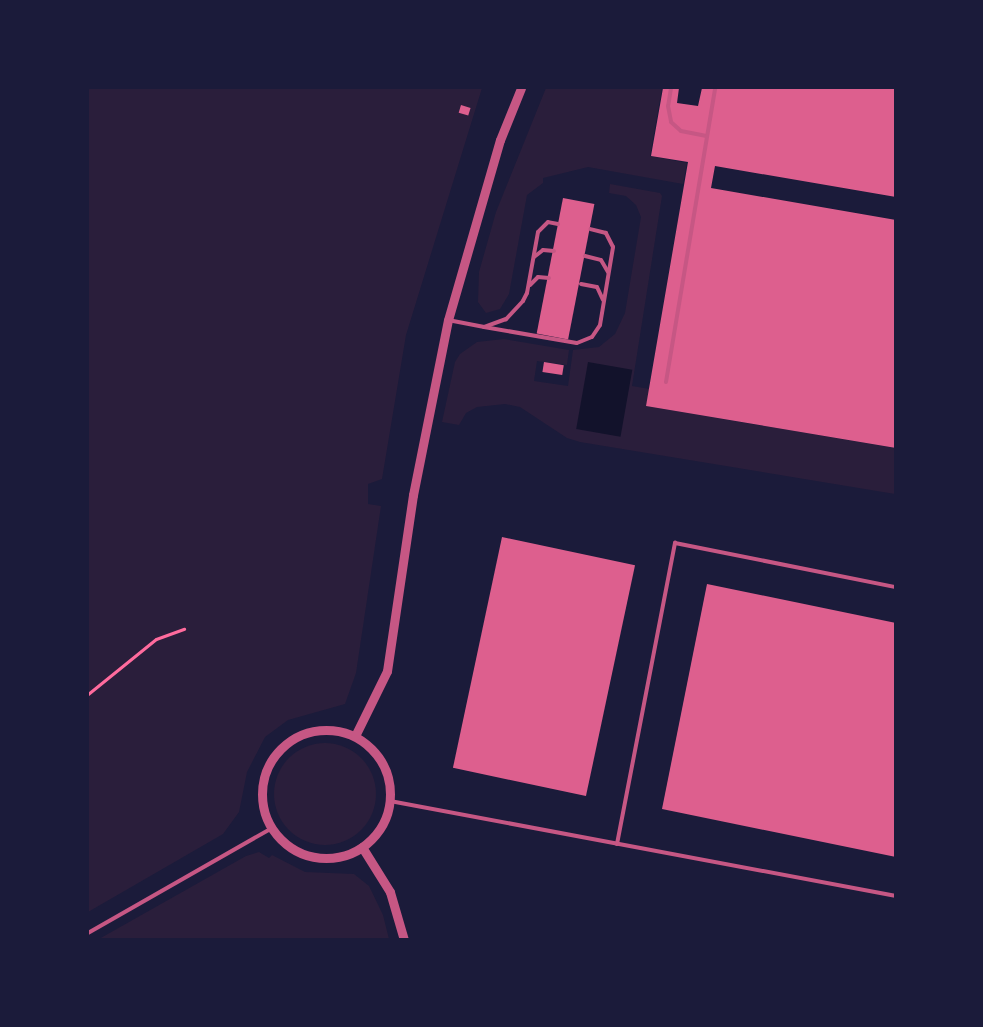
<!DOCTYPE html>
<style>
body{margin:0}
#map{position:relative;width:983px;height:1027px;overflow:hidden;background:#1b1b3a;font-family:Roboto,sans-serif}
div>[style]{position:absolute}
.green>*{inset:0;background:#2a1e3b}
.round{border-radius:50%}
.water>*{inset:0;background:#12122b;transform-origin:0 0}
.building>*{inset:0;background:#dd5f8e;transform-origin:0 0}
.path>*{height:3px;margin:-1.5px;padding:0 1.5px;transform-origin:1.5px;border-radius:1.5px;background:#ff6b9d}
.service>*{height:4px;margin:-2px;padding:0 2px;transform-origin:2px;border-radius:2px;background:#c65784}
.tertiary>*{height:9px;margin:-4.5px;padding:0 4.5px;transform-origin:4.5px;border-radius:4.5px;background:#c65784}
.tertiary>.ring{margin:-4.5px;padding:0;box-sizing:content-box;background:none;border:9px solid #c65784;border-radius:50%}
span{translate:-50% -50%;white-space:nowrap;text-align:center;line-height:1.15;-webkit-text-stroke:4px #1b1b3a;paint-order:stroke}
.frame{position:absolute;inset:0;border:89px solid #1b1b3a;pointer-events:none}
</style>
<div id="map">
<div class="green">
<i style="clip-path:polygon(91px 88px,482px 88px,406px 335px,382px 479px,368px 484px,368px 504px,381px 506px,356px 673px,345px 704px,288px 720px,265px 737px,247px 772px,239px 812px,223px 834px,88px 912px,88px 90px)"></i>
<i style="clip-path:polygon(546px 88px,662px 88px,650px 156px,687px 163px,683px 184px,588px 167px,543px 178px,543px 183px,527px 195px,509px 294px,500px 309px,486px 313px,478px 302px,479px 272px,496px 212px)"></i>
<i style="clip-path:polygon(610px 184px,660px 193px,662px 196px,632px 386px,650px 389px,646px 406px,895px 448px,895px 494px,580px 442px,567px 438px,520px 407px,505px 404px,477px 407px,466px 413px,459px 425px,442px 422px,455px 362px,460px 354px,477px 342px,504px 339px,569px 350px,567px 365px,537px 361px,534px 381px,568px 386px,573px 350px,599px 347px,615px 334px,625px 313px,641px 217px,636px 205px,626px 196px,609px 193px)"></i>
<i class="round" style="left:274px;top:743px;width:102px;height:102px"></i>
<i style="clip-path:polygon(259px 852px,269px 858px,272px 855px,305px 872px,354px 874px,369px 886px,383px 915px,389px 939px,99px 939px,246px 856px)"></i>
</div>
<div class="water">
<i style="left:588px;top:362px;width:45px;height:68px;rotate:10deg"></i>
</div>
<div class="building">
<i style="clip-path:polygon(663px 88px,679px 88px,677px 103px,698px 106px,702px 88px,896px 88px,896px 197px,715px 166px,711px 188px,896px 220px,896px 448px,646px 406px,688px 162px,651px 156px)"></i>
<i style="left:461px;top:105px;width:10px;height:8px;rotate:17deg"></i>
<i style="left:563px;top:198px;width:32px;height:138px;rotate:11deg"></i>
<i style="left:544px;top:362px;width:20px;height:10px;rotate:9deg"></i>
<i style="left:502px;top:537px;width:136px;height:236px;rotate:12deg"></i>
<i style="clip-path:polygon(707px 584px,896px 623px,896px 857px,662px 809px)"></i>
</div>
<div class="path">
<i style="left:88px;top:694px;width:87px;rotate:-39deg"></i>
<i style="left:156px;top:639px;width:30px;rotate:-20deg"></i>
</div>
<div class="service">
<i style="left:671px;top:88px;width:18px;rotate:99deg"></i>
<i style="left:668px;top:106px;width:16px;rotate:79deg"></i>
<i style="left:671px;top:122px;width:13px;rotate:42deg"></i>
<i style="left:681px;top:131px;width:26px;rotate:11deg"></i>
<i style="left:558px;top:224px;width:10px;rotate:-169deg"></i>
<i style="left:548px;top:222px;width:14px;rotate:135deg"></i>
<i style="left:538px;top:232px;width:62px;rotate:100.2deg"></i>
<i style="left:527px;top:293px;width:9px;rotate:117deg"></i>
<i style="left:523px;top:301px;width:25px;rotate:133deg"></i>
<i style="left:506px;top:319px;width:23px;rotate:160deg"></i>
<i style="left:484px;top:327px;width:94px;rotate:9.8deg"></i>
<i style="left:577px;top:343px;width:16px;rotate:-22deg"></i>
<i style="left:592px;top:337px;width:14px;rotate:-56deg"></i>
<i style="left:600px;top:325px;width:79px;rotate:-80.5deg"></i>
<i style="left:613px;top:247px;width:16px;rotate:-117deg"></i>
<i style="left:606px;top:233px;width:16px;rotate:-166deg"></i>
<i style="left:585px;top:256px;width:16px;rotate:14deg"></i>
<i style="left:601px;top:260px;width:14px;rotate:60deg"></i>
<i style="left:534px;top:257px;width:11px;rotate:-38deg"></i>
<i style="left:543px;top:250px;width:11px;rotate:5deg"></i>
<i style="left:581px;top:284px;width:16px;rotate:11deg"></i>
<i style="left:597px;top:287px;width:14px;rotate:65deg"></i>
<i style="left:530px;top:285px;width:11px;rotate:-45deg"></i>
<i style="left:538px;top:277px;width:11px;rotate:5deg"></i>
<i style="left:448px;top:320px;width:37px;rotate:11deg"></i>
<i style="left:666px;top:382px;width:298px;rotate:-80.5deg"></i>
<i style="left:390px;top:801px;width:515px;rotate:10.63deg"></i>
<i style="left:617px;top:844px;width:307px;rotate:-79.1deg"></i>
<i style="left:675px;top:543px;width:225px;rotate:11.3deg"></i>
<i style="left:88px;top:933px;width:212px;rotate:-29.7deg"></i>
</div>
<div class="tertiary">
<i class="ring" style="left:262px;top:730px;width:119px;height:119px"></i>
<i style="left:355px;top:736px;width:72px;rotate:-63.8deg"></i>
<i style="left:387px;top:671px;width:178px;rotate:-81.6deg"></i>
<i style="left:413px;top:495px;width:178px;rotate:-78.7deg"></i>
<i style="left:448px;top:320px;width:187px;rotate:-73.9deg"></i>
<i style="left:500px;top:140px;width:56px;rotate:-68deg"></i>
<i style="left:362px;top:847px;width:53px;rotate:58.1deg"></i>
<i style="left:390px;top:892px;width:50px;rotate:73.7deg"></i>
</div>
<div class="frame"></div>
</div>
